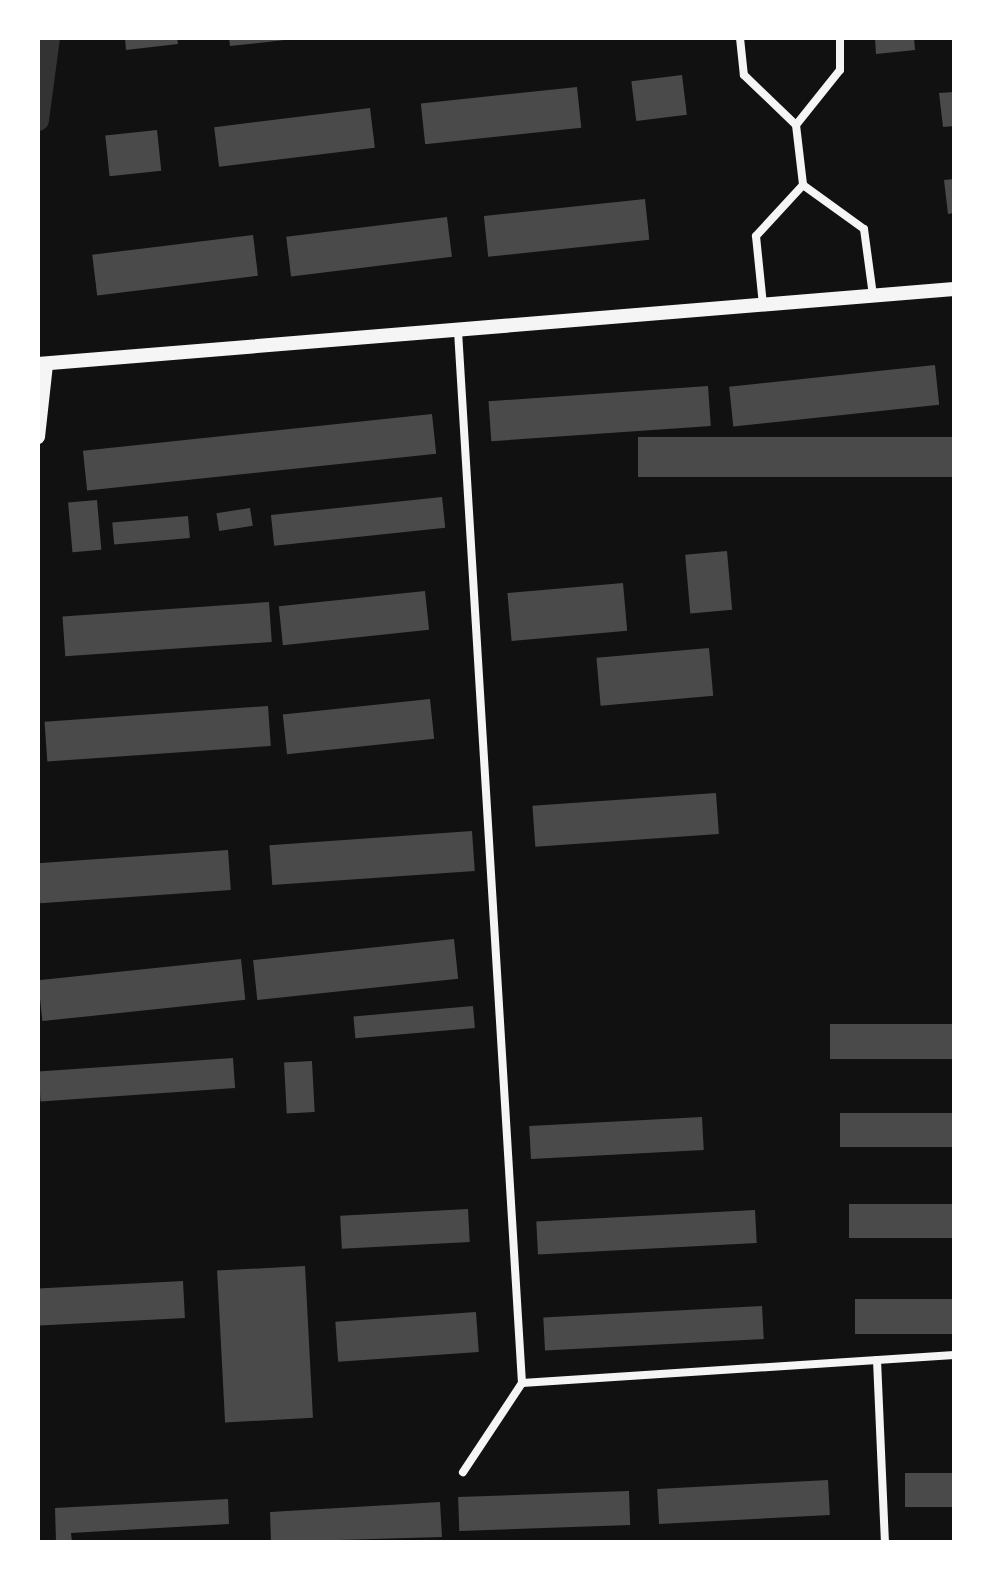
<!DOCTYPE html>
<style>
body{margin:0}
#map{position:relative;width:992px;height:1580px;overflow:hidden;background:#111;font-family:Montserrat,sans-serif}
div>[style]{position:absolute}
.canal>*{height:22px;margin:-11px;padding:0 11px;transform-origin:11px;border-radius:11px;background:#333}
.building>*{inset:0;background:#4a4a4a;transform-origin:0 0}
.minor>*{height:8px;margin:-4px;padding:0 4px;transform-origin:4px;border-radius:4px;background:#f5f5f5}
.tertiary>*{height:14px;margin:-7px;padding:0 7px;transform-origin:7px;border-radius:7px;background:#f5f5f5}
span{translate:-50% -50%;white-space:nowrap;text-align:center;line-height:1.15;-webkit-text-stroke:8px #fff;paint-order:stroke}
.frame{position:absolute;inset:0;border:40px solid #fff;pointer-events:none}
</style>
<div id="map">
<div class="canal">
<i style="left:38px;top:120px;width:83px;rotate:-82.4deg"></i>
</div>
<div class="building">
<i style="clip-path:polygon(125px 38px,177px 38px,178px 44px,126px 50px)"></i>
<i style="clip-path:polygon(229px 38px,285px 38px,285px 40px,230px 46px)"></i>
<i style="clip-path:polygon(875px 38px,914px 38px,915px 50px,876px 54px)"></i>
<i style="left:682px;top:75px;width:40px;height:51px;rotate:83deg"></i>
<i style="left:577px;top:87px;width:41px;height:157px;rotate:84deg"></i>
<i style="clip-path:polygon(954px 92px,954px 126px,943px 127px,939px 93px)"></i>
<i style="left:370px;top:108px;width:40px;height:157px;rotate:83deg"></i>
<i style="left:157px;top:130px;width:41px;height:52px;rotate:84deg"></i>
<i style="clip-path:polygon(954px 179px,954px 213px,948px 214px,944px 180px)"></i>
<i style="left:645px;top:199px;width:41px;height:162px;rotate:84deg"></i>
<i style="left:447px;top:217px;width:40px;height:162px;rotate:83deg"></i>
<i style="left:253px;top:235px;width:41px;height:162px;rotate:83deg"></i>
<i style="left:935px;top:365px;width:40px;height:207px;rotate:84deg"></i>
<i style="left:708px;top:386px;width:40px;height:220px;rotate:86deg"></i>
<i style="left:432px;top:414px;width:40px;height:351px;rotate:84deg"></i>
<i style="left:954px;top:437px;width:40px;height:316px;rotate:90deg"></i>
<i style="left:442px;top:497px;width:31px;height:172px;rotate:84deg"></i>
<i style="left:97px;top:500px;width:50px;height:29px;rotate:85deg"></i>
<i style="left:250px;top:508px;width:18px;height:34px;rotate:81deg"></i>
<i style="left:188px;top:516px;width:22px;height:76px;rotate:85deg"></i>
<i style="left:727px;top:551px;width:59px;height:42px;rotate:85deg"></i>
<i style="left:623px;top:583px;width:48px;height:116px;rotate:85deg"></i>
<i style="left:425px;top:591px;width:39px;height:147px;rotate:84deg"></i>
<i style="left:269px;top:602px;width:40px;height:207px;rotate:86deg"></i>
<i style="left:709px;top:648px;width:48px;height:113px;rotate:85deg"></i>
<i style="left:430px;top:699px;width:40px;height:148px;rotate:84deg"></i>
<i style="left:268px;top:706px;width:40px;height:224px;rotate:86deg"></i>
<i style="left:716px;top:793px;width:41px;height:184px;rotate:86deg"></i>
<i style="left:472px;top:831px;width:40px;height:203px;rotate:86deg"></i>
<i style="left:228px;top:850px;width:40px;height:191px;rotate:86deg"></i>
<i style="left:454px;top:939px;width:40px;height:202px;rotate:84deg"></i>
<i style="left:241px;top:959px;width:41px;height:204px;rotate:84deg"></i>
<i style="left:473px;top:1006px;width:22px;height:120px;rotate:85deg"></i>
<i style="left:954px;top:1024px;width:35px;height:124px;rotate:90deg"></i>
<i style="left:233px;top:1058px;width:30px;height:195px;rotate:86deg"></i>
<i style="left:312px;top:1061px;width:51px;height:28px;rotate:87deg"></i>
<i style="left:954px;top:1113px;width:34px;height:114px;rotate:90deg"></i>
<i style="left:702px;top:1117px;width:33px;height:173px;rotate:87deg"></i>
<i style="left:954px;top:1204px;width:34px;height:105px;rotate:90deg"></i>
<i style="left:468px;top:1209px;width:33px;height:128px;rotate:87deg"></i>
<i style="left:755px;top:1210px;width:33px;height:219px;rotate:87deg"></i>
<i style="left:305px;top:1266px;width:152px;height:88px;rotate:87deg"></i>
<i style="left:183px;top:1281px;width:37px;height:145px;rotate:87deg"></i>
<i style="left:954px;top:1299px;width:35px;height:99px;rotate:90deg"></i>
<i style="left:762px;top:1306px;width:33px;height:219px;rotate:87deg"></i>
<i style="left:476px;top:1312px;width:40px;height:141px;rotate:86deg"></i>
<i style="left:954px;top:1473px;width:34px;height:49px;rotate:90deg"></i>
<i style="left:828px;top:1480px;width:35px;height:171px;rotate:87deg"></i>
<i style="left:629px;top:1491px;width:34px;height:171px;rotate:88deg"></i>
<i style="clip-path:polygon(228px 1499px,229px 1524px,71px 1533px,72px 1542px,56px 1542px,55px 1508px)"></i>
<i style="clip-path:polygon(440px 1502px,442px 1537px,271px 1542px,270px 1512px)"></i>
</div>
<div class="minor">
<i style="left:740px;top:38px;width:37px;rotate:84deg"></i>
<i style="left:744px;top:75px;width:72px;rotate:43.9deg"></i>
<i style="left:796px;top:125px;width:70px;rotate:-51.3deg"></i>
<i style="left:840px;top:70px;width:32px;rotate:-90deg"></i>
<i style="left:796px;top:125px;width:60px;rotate:83.3deg"></i>
<i style="left:763px;top:305px;width:69px;rotate:-95.8deg"></i>
<i style="left:756px;top:236px;width:69px;rotate:-47.3deg"></i>
<i style="left:803px;top:185px;width:75px;rotate:35.8deg"></i>
<i style="left:864px;top:229px;width:68px;rotate:82.3deg"></i>
<i style="left:458px;top:331px;width:1054px;rotate:86.52deg"></i>
<i style="left:522px;top:1383px;width:107px;rotate:123.5deg"></i>
<i style="left:877px;top:1360px;width:182px;rotate:87.5deg"></i>
<i style="left:522px;top:1383px;width:433px;rotate:-3.7deg"></i>
</div>
<div class="tertiary">
<i style="left:38px;top:364px;width:919px;rotate:-4.68deg"></i>
<i style="left:38px;top:437px;width:73px;rotate:-83.7deg"></i>
</div>
<div class="frame"></div>
</div>
